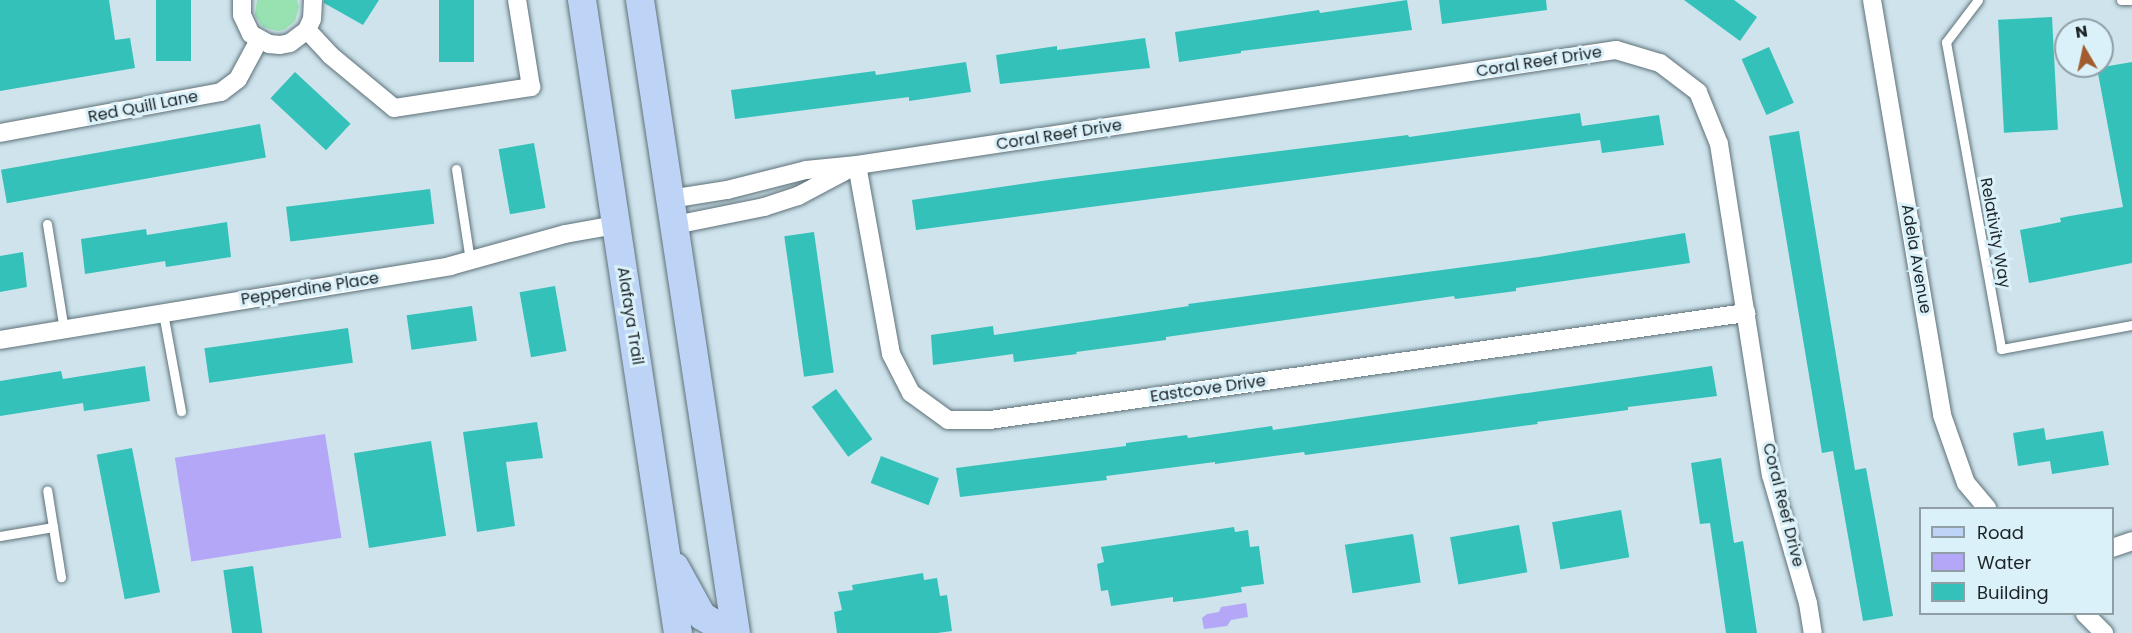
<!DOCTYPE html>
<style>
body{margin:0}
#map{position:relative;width:2132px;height:633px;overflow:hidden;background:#cee3ec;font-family:Poppins,sans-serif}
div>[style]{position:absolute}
.green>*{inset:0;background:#98e2b2}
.water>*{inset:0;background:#b5a7f8;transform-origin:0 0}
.building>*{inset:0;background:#34c1b9;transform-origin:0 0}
.roads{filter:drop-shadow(0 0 2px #5e7178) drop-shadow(0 0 2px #5e7178)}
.service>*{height:9px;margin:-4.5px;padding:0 4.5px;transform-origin:4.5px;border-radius:4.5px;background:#fff}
.minor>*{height:18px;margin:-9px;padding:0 9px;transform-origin:9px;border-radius:9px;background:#fff}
.primary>*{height:28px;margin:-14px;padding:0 14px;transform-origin:14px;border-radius:14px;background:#bdd4f6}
span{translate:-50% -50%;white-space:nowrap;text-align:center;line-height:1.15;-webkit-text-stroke:6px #dbf1f9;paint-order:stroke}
.street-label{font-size:16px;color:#1c2427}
.legend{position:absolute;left:1919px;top:507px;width:195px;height:108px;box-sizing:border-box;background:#dbf1f9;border:2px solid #8f9fa5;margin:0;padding:8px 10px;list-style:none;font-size:18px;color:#1c2427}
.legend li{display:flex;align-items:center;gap:12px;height:30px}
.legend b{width:30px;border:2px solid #8f9fa5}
.north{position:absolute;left:2054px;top:18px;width:60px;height:60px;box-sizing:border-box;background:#dbf1f9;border:2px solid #8f9fa5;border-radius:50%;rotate:351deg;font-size:16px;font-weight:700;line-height:24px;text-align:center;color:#1c2427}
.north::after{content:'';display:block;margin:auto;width:21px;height:27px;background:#a15d2e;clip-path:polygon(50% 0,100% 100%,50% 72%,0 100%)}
</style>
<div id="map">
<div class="green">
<i style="clip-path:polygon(257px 0,297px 0,299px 7px,295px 21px,284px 30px,277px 31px,263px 27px,255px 15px)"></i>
</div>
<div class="water">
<i style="left:325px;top:434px;width:105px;height:152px;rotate:81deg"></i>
<i style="clip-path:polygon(1246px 603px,1248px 617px,1231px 620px,1227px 626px,1204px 629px,1202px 618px,1207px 614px,1219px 612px,1221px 607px)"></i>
</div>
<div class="building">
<i style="clip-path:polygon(0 0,109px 0,115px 40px,130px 38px,135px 68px,0 91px)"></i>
<i style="left:156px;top:0;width:35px;height:61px"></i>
<i style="clip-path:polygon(324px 0,379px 0,363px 25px,324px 3px)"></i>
<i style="left:439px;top:0;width:35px;height:62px"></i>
<i style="clip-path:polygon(1407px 0,1412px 30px,1241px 51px,1241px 53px,1179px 62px,1175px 32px,1319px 10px,1320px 13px)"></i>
<i style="clip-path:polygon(1439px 0,1546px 0,1547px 10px,1442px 24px)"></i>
<i style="clip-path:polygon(1684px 0,1734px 0,1757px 17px,1740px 41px)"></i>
<i style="left:2052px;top:17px;width:113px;height:54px;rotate:87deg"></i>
<i style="clip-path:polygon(1145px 38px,1150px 68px,1000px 84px,996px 55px,1057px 46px,1057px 50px)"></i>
<i style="left:1769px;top:47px;width:61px;height:30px;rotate:66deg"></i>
<i style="clip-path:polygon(966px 62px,971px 92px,909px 101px,909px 97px,735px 119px,731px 90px,875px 71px,876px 75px)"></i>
<i style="clip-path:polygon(2132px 62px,2132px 263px,2029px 283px,2020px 230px,2061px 222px,2060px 218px,2070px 216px,2123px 207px,2097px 68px)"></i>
<i style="left:295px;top:72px;width:76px;height:36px;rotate:43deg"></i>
<i style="clip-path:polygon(1580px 113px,1582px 126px,1659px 115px,1664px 145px,1602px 153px,1600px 140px,916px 230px,912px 200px,1056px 179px,1408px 135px,1409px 137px)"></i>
<i style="left:260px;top:124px;width:34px;height:263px;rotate:80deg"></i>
<i style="clip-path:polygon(1799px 131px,1855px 470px,1866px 468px,1893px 616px,1863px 621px,1833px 451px,1822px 453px,1769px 136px)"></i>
<i style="left:534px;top:143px;width:66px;height:36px;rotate:80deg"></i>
<i style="left:430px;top:189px;width:35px;height:145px;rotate:83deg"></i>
<i style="clip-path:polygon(227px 222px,231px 257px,166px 267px,165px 261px,85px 274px,81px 239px,146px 229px,147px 235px)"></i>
<i style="left:814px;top:232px;width:142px;height:30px;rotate:82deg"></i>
<i style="clip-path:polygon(1685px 233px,1690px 263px,1516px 288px,1516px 291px,1455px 299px,1454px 296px,1166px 337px,1166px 340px,1076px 352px,1077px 354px,1014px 362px,1013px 354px,933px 365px,931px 335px,993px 326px,994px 335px,1189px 306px,1188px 304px,1539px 257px)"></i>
<i style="clip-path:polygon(23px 252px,27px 287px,0 292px,0 256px)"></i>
<i style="left:555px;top:286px;width:66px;height:36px;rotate:80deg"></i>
<i style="left:472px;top:306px;width:35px;height:66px;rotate:82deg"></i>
<i style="left:348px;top:328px;width:35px;height:145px;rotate:82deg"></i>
<i style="clip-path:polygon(145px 366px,150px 401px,84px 411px,83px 403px,0 416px,0 381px,61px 371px,63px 379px)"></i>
<i style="clip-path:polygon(1712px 366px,1717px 396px,1628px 407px,1628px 410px,1537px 422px,1538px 424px,1305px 455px,1304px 452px,1215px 464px,1215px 462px,1106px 476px,1107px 480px,960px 497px,956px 468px,1126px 446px,1126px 443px,1187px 435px,1188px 438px,1272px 426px,1273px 430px)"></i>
<i style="left:836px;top:389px;width:62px;height:30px;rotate:54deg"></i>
<i style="clip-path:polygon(537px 422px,543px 458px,506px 462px,515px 526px,477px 532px,463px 432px)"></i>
<i style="clip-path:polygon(2044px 428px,2046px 440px,2103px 431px,2109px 465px,2052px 474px,2050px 461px,2018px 466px,2013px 433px)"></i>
<i style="left:431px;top:441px;width:96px;height:78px;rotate:81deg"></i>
<i style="left:132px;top:448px;width:147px;height:36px;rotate:79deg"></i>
<i style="left:881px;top:456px;width:62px;height:29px;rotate:21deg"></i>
<i style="clip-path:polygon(1721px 458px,1734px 543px,1743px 541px,1757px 633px,1726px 633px,1710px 523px,1700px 524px,1691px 463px)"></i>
<i style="left:1621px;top:510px;width:48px;height:70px;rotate:80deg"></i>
<i style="left:1519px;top:525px;width:48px;height:70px;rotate:80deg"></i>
<i style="clip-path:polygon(1234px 527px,1235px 532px,1248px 530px,1250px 547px,1259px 546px,1264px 584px,1241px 587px,1242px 592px,1204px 598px,1173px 602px,1173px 597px,1111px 606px,1108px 590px,1101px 591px,1097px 564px,1104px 562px,1101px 547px)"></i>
<i style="left:1413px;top:534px;width:49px;height:69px;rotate:81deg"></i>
<i style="left:253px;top:566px;width:68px;height:30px;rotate:82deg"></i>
<i style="clip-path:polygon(923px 573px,924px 580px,937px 578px,940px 596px,947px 595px,952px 631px,937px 633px,837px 633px,834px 612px,842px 610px,838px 592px,853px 590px,852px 585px)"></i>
</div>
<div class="roads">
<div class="service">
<i style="left:1978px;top:0;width:53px;rotate:127.3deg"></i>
<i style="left:1946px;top:42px;width:312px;rotate:79.8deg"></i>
<i style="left:2001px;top:349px;width:133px;rotate:-10.4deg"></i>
<i style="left:2121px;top:0;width:9px"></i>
<i style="left:456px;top:169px;width:93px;rotate:81.3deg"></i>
<i style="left:47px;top:224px;width:107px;rotate:80.9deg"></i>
<i style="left:163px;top:313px;width:100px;rotate:79.6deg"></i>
<i style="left:53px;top:527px;width:51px;rotate:80.9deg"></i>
<i style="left:0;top:536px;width:54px;rotate:-9.6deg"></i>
<i style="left:53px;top:527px;width:37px;rotate:-99deg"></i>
</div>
<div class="minor">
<i style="left:242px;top:0;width:15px;rotate:90deg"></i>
<i style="left:242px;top:15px;width:21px;rotate:65deg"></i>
<i style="left:251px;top:34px;width:21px;rotate:29deg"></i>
<i style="left:269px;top:44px;width:11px;rotate:5deg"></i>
<i style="left:280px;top:45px;width:10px;rotate:-11deg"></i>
<i style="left:290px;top:43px;width:21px;rotate:-37deg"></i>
<i style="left:307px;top:30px;width:12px;rotate:-66deg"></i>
<i style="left:312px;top:19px;width:19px;rotate:-87deg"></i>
<i style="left:1872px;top:0;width:421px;rotate:80.4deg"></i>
<i style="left:1942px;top:415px;width:72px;rotate:70.6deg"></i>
<i style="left:1966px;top:483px;width:33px;rotate:50deg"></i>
<i style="left:307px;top:30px;width:34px;rotate:47deg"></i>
<i style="left:330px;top:55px;width:83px;rotate:39.6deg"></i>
<i style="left:394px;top:108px;width:139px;rotate:-8.7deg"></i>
<i style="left:531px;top:87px;width:88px;rotate:-99.1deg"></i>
<i style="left:0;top:133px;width:225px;rotate:-10.5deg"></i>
<i style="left:221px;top:92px;width:21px;rotate:-37deg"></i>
<i style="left:238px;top:79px;width:44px;rotate:-61.7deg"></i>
<i style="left:857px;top:165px;width:192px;rotate:79.8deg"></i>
<i style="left:891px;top:354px;width:44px;rotate:62.9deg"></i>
<i style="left:911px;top:393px;width:46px;rotate:36.1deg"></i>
<i style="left:948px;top:420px;width:42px"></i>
<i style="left:990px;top:420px;width:764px;rotate:-8.06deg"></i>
<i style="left:670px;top:199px;width:58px;rotate:-9deg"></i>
<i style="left:727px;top:190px;width:81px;rotate:-14.2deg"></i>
<i style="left:806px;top:170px;width:51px;rotate:-5.6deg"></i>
<i style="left:857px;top:165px;width:768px;rotate:-8.62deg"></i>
<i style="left:1616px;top:50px;width:46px;rotate:16.5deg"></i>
<i style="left:1660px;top:63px;width:48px;rotate:37.3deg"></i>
<i style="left:1698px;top:92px;width:56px;rotate:68deg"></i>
<i style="left:1719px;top:144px;width:335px;rotate:81.1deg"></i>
<i style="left:1771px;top:475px;width:133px;rotate:73.9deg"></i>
<i style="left:1808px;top:603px;width:30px;rotate:81deg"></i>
<i style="left:675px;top:225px;width:91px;rotate:-11.4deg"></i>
<i style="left:764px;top:207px;width:36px;rotate:-18deg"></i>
<i style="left:798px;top:196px;width:55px;rotate:-28deg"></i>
<i style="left:0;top:340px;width:456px;rotate:-9.3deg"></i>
<i style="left:450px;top:266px;width:119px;rotate:-15.5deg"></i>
<i style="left:565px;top:234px;width:52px;rotate:-10deg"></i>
<i style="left:2112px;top:548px;width:21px;rotate:-19deg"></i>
<i style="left:2085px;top:614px;width:27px;rotate:45deg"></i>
</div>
<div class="primary">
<i style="left:582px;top:0;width:640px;rotate:81.38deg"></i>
<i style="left:640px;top:0;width:640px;rotate:81.38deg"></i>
<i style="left:675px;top:567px;width:56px;rotate:61.1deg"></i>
<i style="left:702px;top:616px;width:33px;rotate:31deg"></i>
</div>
</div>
<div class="street-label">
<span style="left:1539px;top:62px;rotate:-9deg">Coral Reef Drive</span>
<span style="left:143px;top:107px;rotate:-11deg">Red Quill Lane</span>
<span style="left:1059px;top:135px;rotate:-9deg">Coral Reef Drive</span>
<span style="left:1995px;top:233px;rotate:80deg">Relativity Way</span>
<span style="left:1916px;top:259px;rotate:80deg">Adela Avenue</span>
<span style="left:310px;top:289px;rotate:-9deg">Pepperdine Place</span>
<span style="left:630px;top:316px;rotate:81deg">Alafaya Trail</span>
<span style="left:1208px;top:389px;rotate:-8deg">Eastcove Drive</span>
<span style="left:1783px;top:505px;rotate:76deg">Coral Reef Drive</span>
</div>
<ul class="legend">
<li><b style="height:8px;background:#bdd4f6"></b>Road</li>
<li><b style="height:16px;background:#b5a7f8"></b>Water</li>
<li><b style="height:16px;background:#34c1b9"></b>Building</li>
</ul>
<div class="north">N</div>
</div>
